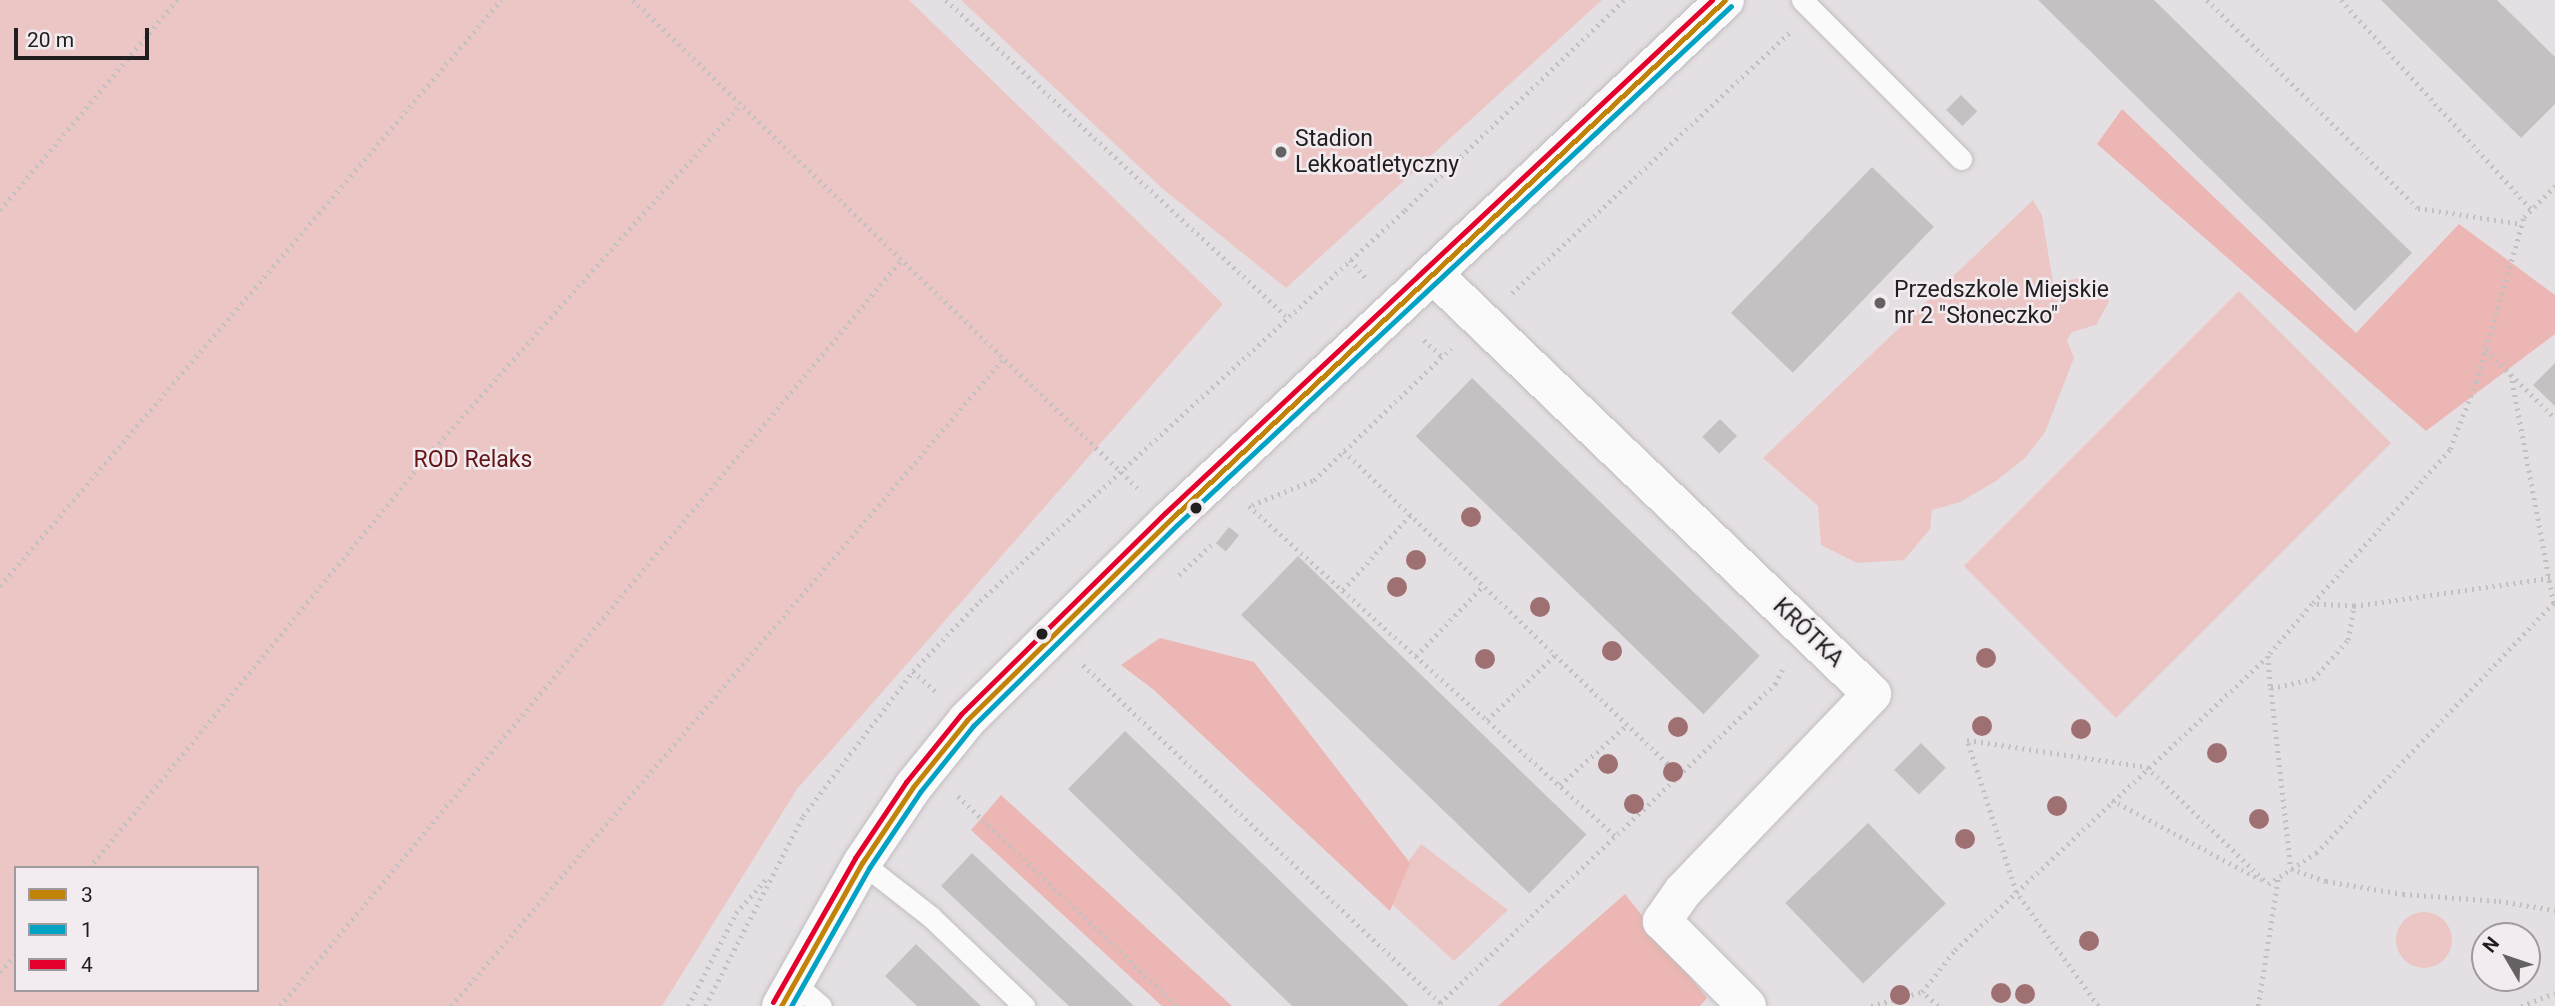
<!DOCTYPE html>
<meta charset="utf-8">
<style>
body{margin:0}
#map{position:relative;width:2555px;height:1006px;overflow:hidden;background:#e4dfe2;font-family:Roboto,sans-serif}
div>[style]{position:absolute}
.green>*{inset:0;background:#ecc6c4;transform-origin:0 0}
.round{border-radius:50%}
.forest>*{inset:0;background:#ebb6b3}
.building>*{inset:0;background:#c4c1c3;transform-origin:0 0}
.path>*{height:4.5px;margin-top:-2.25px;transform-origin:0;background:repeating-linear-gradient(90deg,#c2c1c2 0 2px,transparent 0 7px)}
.roads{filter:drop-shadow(0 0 2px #c0bdbf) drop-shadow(0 0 2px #c0bdbf)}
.lane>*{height:21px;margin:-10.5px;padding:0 10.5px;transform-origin:10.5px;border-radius:10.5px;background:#fbfafb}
.street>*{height:38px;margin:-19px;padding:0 19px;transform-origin:19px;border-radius:19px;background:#fbfafb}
.bus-1>*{height:5px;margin:-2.5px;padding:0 2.5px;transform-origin:2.5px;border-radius:2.5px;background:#c28408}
.bus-2>*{height:5px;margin:-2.5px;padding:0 2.5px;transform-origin:2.5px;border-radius:2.5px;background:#02a2c5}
.bus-3>*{height:5px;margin:-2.5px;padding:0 2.5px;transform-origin:2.5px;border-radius:2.5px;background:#e4002b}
.trees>*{width:20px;height:20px;margin:-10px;border-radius:50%;background:#9f7072}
.dots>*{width:19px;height:19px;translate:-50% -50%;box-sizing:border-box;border:4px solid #f2ecf0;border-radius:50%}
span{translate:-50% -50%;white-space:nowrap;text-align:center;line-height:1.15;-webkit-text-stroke:5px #f2ecf0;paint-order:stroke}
.poi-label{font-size:23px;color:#211e20}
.left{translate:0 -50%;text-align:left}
.park-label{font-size:23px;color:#661516}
.street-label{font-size:23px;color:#211e20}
.legend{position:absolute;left:14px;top:866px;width:245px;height:126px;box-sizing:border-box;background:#f2ecf0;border:2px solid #9e9a9d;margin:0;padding:9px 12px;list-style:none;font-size:21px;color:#211e20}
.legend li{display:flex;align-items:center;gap:14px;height:35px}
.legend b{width:35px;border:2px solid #9e9a9d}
.north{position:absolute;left:2471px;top:922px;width:70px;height:70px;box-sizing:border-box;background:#f2ecf0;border:2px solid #9e9a9d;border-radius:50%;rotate:309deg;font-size:19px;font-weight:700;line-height:28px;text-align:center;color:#211e20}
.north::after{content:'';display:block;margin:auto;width:24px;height:32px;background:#656264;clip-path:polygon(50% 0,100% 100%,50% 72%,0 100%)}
.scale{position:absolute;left:14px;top:28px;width:135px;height:32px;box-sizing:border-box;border:4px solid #211e20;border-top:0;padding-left:9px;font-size:21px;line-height:24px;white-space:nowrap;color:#211e20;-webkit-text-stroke:5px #f2ecf0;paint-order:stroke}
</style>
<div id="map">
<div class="green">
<i style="clip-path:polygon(evenodd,0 0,909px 0,1223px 304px,797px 789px,662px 1006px,0 1006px,0 0,16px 868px,257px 868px,257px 990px,16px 990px,16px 868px)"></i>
<i style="clip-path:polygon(961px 0,1602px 0,1286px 288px,1163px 189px)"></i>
<i style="clip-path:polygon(2033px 200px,2042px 215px,2053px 283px,2081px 278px,2104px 287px,2109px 302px,2096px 325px,2072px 332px,2067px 340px,2074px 358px,2045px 432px,2025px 458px,1996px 481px,1960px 502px,1932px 510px,1930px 529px,1904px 560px,1857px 563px,1821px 545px,1818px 506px,1763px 458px)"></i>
<i style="left:2239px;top:291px;width:215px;height:389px;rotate:45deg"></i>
<i style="clip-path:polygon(1421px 844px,1508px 910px,1454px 961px,1383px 896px)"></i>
<i class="round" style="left:2396px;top:912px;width:56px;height:56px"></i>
</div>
<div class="forest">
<i style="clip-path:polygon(2122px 109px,2356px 333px,2459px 224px,2555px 295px,2555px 334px,2426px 431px,2097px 144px)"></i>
<i style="clip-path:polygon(1160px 638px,1254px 662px,1410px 863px,1390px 911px,1154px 690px,1121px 665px)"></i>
<i style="clip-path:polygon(1001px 795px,1232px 1006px,1162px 1006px,971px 830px)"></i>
<i style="clip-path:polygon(1625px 894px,1707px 998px,1700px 1006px,1498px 1006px)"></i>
</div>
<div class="building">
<i style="clip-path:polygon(2038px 0,2154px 0,2412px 253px,2355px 311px)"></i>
<i style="clip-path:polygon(2381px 0,2497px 0,2555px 57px,2555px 104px,2521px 138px)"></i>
<i style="left:1961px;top:95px;width:23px;height:21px;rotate:45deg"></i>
<i style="left:1872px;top:167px;width:86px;height:203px;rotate:44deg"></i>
<i style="clip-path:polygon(2555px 363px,2555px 406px,2533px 385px)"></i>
<i style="left:1472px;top:378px;width:400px;height:81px;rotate:44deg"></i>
<i style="left:1720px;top:419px;width:24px;height:25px;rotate:45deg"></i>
<i style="left:1229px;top:527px;width:13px;height:21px;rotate:39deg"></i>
<i style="left:1298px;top:556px;width:401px;height:82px;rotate:44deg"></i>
<i style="clip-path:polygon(1125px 731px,1268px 869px,1409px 1006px,1292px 1006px,1068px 789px)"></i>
<i style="left:1921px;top:743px;width:35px;height:38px;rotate:45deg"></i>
<i style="left:1868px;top:823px;width:112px;height:115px;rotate:46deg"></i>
<i style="clip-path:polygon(972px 853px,1134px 1006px,1069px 1006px,941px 886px)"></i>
<i style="clip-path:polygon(916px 944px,981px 1006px,917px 1006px,885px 976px)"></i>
</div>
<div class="path">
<i style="left:633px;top:0;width:707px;rotate:44.03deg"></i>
<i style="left:946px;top:0;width:464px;rotate:42.9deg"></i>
<i style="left:2207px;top:0;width:296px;rotate:44.6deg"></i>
<i style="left:2418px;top:208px;width:105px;rotate:8.7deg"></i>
<i style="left:2341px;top:0;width:282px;rotate:47.7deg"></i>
<i style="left:0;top:210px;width:275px;rotate:-49.9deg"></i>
<i style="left:1350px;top:260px;width:24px;rotate:48deg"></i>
<i style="left:1512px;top:293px;width:380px;rotate:-43.2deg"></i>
<i style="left:1424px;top:340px;width:23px;rotate:43deg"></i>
<i style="left:2486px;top:350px;width:97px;rotate:44.6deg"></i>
<i style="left:2511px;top:374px;width:234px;rotate:79.4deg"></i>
<i style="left:1344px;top:451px;width:467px;rotate:44deg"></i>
<i style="left:1252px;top:505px;width:67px;rotate:-22deg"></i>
<i style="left:1314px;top:480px;width:190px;rotate:-43.9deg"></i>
<i style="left:1249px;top:506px;width:494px;rotate:42deg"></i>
<i style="left:1179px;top:575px;width:44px;rotate:-43.2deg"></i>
<i style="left:0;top:586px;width:771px;rotate:-49.47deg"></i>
<i style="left:1343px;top:590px;width:101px;rotate:-48.2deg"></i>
<i style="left:2313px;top:603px;width:206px;rotate:-48.3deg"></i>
<i style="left:2450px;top:449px;width:72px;rotate:-68.8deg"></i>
<i style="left:2476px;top:382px;width:172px;rotate:-73.8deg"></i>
<i style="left:2524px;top:217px;width:44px;rotate:-45deg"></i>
<i style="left:2354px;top:606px;width:203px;rotate:-8.2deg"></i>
<i style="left:1416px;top:656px;width:97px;rotate:-46.3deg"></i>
<i style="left:1083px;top:665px;width:497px;rotate:43.4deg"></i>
<i style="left:913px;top:671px;width:30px;rotate:42deg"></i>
<i style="left:2271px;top:688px;width:43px;rotate:-12.1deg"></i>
<i style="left:2313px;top:679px;width:52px;rotate:-48.1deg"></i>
<i style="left:2348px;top:640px;width:35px;rotate:-80deg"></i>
<i style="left:2354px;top:606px;width:42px;rotate:-177.3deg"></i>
<i style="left:2312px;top:604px;width:68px;rotate:130.2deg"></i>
<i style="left:2268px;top:656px;width:32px;rotate:85deg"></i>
<i style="left:2271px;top:688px;width:182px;rotate:83.7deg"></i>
<i style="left:2291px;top:869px;width:37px;rotate:19deg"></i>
<i style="left:2326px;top:881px;width:78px;rotate:9.6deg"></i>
<i style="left:2403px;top:894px;width:96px;rotate:4.2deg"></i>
<i style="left:2499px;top:901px;width:57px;rotate:9.1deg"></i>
<i style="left:1487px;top:720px;width:94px;rotate:-43.7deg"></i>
<i style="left:1560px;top:785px;width:91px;rotate:-41.9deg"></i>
<i style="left:958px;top:796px;width:303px;rotate:43.8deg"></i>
<i style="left:2112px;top:800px;width:169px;rotate:28.2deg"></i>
<i style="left:89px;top:868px;width:536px;rotate:-50.61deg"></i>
<i style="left:429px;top:454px;width:469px;rotate:-48.3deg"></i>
<i style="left:2268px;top:884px;width:57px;rotate:-32.9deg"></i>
<i style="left:2316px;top:853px;width:347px;rotate:-46.5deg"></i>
<i style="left:0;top:972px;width:24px;rotate:-48deg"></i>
<i style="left:1440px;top:1003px;width:463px;rotate:-43.6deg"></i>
<i style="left:1775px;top:684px;width:20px;rotate:-63deg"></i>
<i style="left:280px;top:1006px;width:971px;rotate:-50.22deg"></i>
<i style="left:451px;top:1006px;width:852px;rotate:-49.52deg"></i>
<i style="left:688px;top:1006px;width:105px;rotate:-62.7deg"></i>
<i style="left:736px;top:913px;width:45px;rotate:-48.6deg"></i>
<i style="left:705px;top:1006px;width:214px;rotate:-62.7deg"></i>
<i style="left:803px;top:816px;width:182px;rotate:-52.8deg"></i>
<i style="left:913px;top:671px;width:97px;rotate:-46.3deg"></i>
<i style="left:980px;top:601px;width:577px;rotate:-42.61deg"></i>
<i style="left:1405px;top:210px;width:303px;rotate:-43.8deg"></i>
<i style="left:1871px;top:1006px;width:53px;rotate:-15.4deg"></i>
<i style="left:1938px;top:1006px;width:21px;rotate:-139deg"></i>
<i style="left:1922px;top:992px;width:53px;rotate:-51.8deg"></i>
<i style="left:1955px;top:950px;width:428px;rotate:-43.2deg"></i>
<i style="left:2098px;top:1006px;width:140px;rotate:-125.7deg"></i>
<i style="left:2016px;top:892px;width:160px;rotate:-107.9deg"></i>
<i style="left:1967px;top:740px;width:182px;rotate:8.5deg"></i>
<i style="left:2147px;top:767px;width:168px;rotate:44deg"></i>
<i style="left:2258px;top:1006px;width:130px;rotate:-81.1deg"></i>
<i style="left:2521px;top:1006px;width:36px;rotate:-21deg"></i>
</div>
<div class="roads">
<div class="lane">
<i style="left:1802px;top:0;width:225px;rotate:45deg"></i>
<i style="left:862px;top:863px;width:88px;rotate:38deg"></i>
<i style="left:931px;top:917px;width:129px;rotate:43.7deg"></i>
<i style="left:793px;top:982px;width:37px;rotate:41deg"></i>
</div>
<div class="street">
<i style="left:1434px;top:275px;width:606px;rotate:43.73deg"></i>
<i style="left:1872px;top:694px;width:273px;rotate:133.8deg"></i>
<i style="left:1683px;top:891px;width:37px;rotate:125deg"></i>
<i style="left:1662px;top:921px;width:120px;rotate:45deg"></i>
<i style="left:781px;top:1006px;width:164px;rotate:-60.5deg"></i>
<i style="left:862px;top:863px;width:92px;rotate:-56.1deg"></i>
<i style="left:913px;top:787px;width:86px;rotate:-51.1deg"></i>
<i style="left:967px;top:720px;width:286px;rotate:-44.6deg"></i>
<i style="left:1171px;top:519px;width:759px;rotate:-43.13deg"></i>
</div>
</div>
<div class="bus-1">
<i style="left:781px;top:1006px;width:164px;rotate:-60.5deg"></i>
<i style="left:862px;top:863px;width:92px;rotate:-56.1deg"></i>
<i style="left:913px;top:787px;width:86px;rotate:-51.1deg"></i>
<i style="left:967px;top:720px;width:286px;rotate:-44.6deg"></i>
<i style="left:1171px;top:519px;width:759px;rotate:-43.13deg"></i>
</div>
<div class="bus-2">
<i style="left:791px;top:1006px;width:159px;rotate:-60.5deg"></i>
<i style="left:869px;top:868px;width:92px;rotate:-56.1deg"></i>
<i style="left:920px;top:792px;width:85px;rotate:-51.2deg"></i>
<i style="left:973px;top:726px;width:286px;rotate:-44.6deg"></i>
<i style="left:1177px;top:525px;width:759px;rotate:-43.13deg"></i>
</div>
<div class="bus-3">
<i style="left:773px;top:1002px;width:166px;rotate:-60.3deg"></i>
<i style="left:855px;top:858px;width:92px;rotate:-56.1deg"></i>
<i style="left:906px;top:782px;width:87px;rotate:-51deg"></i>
<i style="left:961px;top:714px;width:286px;rotate:-44.6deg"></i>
<i style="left:1165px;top:513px;width:750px;rotate:-43.16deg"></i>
</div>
<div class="trees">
<i style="left:1471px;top:517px"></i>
<i style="left:1416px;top:560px"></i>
<i style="left:1397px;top:587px"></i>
<i style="left:1540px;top:607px"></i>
<i style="left:1612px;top:651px"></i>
<i style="left:1986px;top:658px"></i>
<i style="left:1485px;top:659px"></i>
<i style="left:1982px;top:726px"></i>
<i style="left:1678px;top:727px"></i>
<i style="left:2081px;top:729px"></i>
<i style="left:2217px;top:753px"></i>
<i style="left:1608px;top:764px"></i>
<i style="left:1673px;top:772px"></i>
<i style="left:1634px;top:804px"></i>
<i style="left:2057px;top:806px"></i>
<i style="left:2259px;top:819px"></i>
<i style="left:1965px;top:839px"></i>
<i style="left:2089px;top:941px"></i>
<i style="left:2001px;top:993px"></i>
<i style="left:2025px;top:994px"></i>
<i style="left:1900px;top:995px"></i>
</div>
<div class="dots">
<i style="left:1281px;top:152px;background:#656264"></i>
<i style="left:1880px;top:303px;background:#656264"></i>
<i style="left:1196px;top:508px;background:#211e20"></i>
<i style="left:1042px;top:634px;background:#211e20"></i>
</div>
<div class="poi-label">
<span class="left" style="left:1295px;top:152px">Stadion<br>Lekkoatletyczny</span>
<span class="left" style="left:1894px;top:303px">Przedszkole Miejskie<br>nr 2 "Słoneczko"</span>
</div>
<div class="park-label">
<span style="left:473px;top:460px">ROD Relaks</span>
</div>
<div class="street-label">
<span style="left:1808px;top:633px;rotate:44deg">KRÓTKA</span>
</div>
<ul class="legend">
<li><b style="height:9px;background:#c28408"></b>3</li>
<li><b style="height:9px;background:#02a2c5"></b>1</li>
<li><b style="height:9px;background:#e4002b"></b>4</li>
</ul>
<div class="north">N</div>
<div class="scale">20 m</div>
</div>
